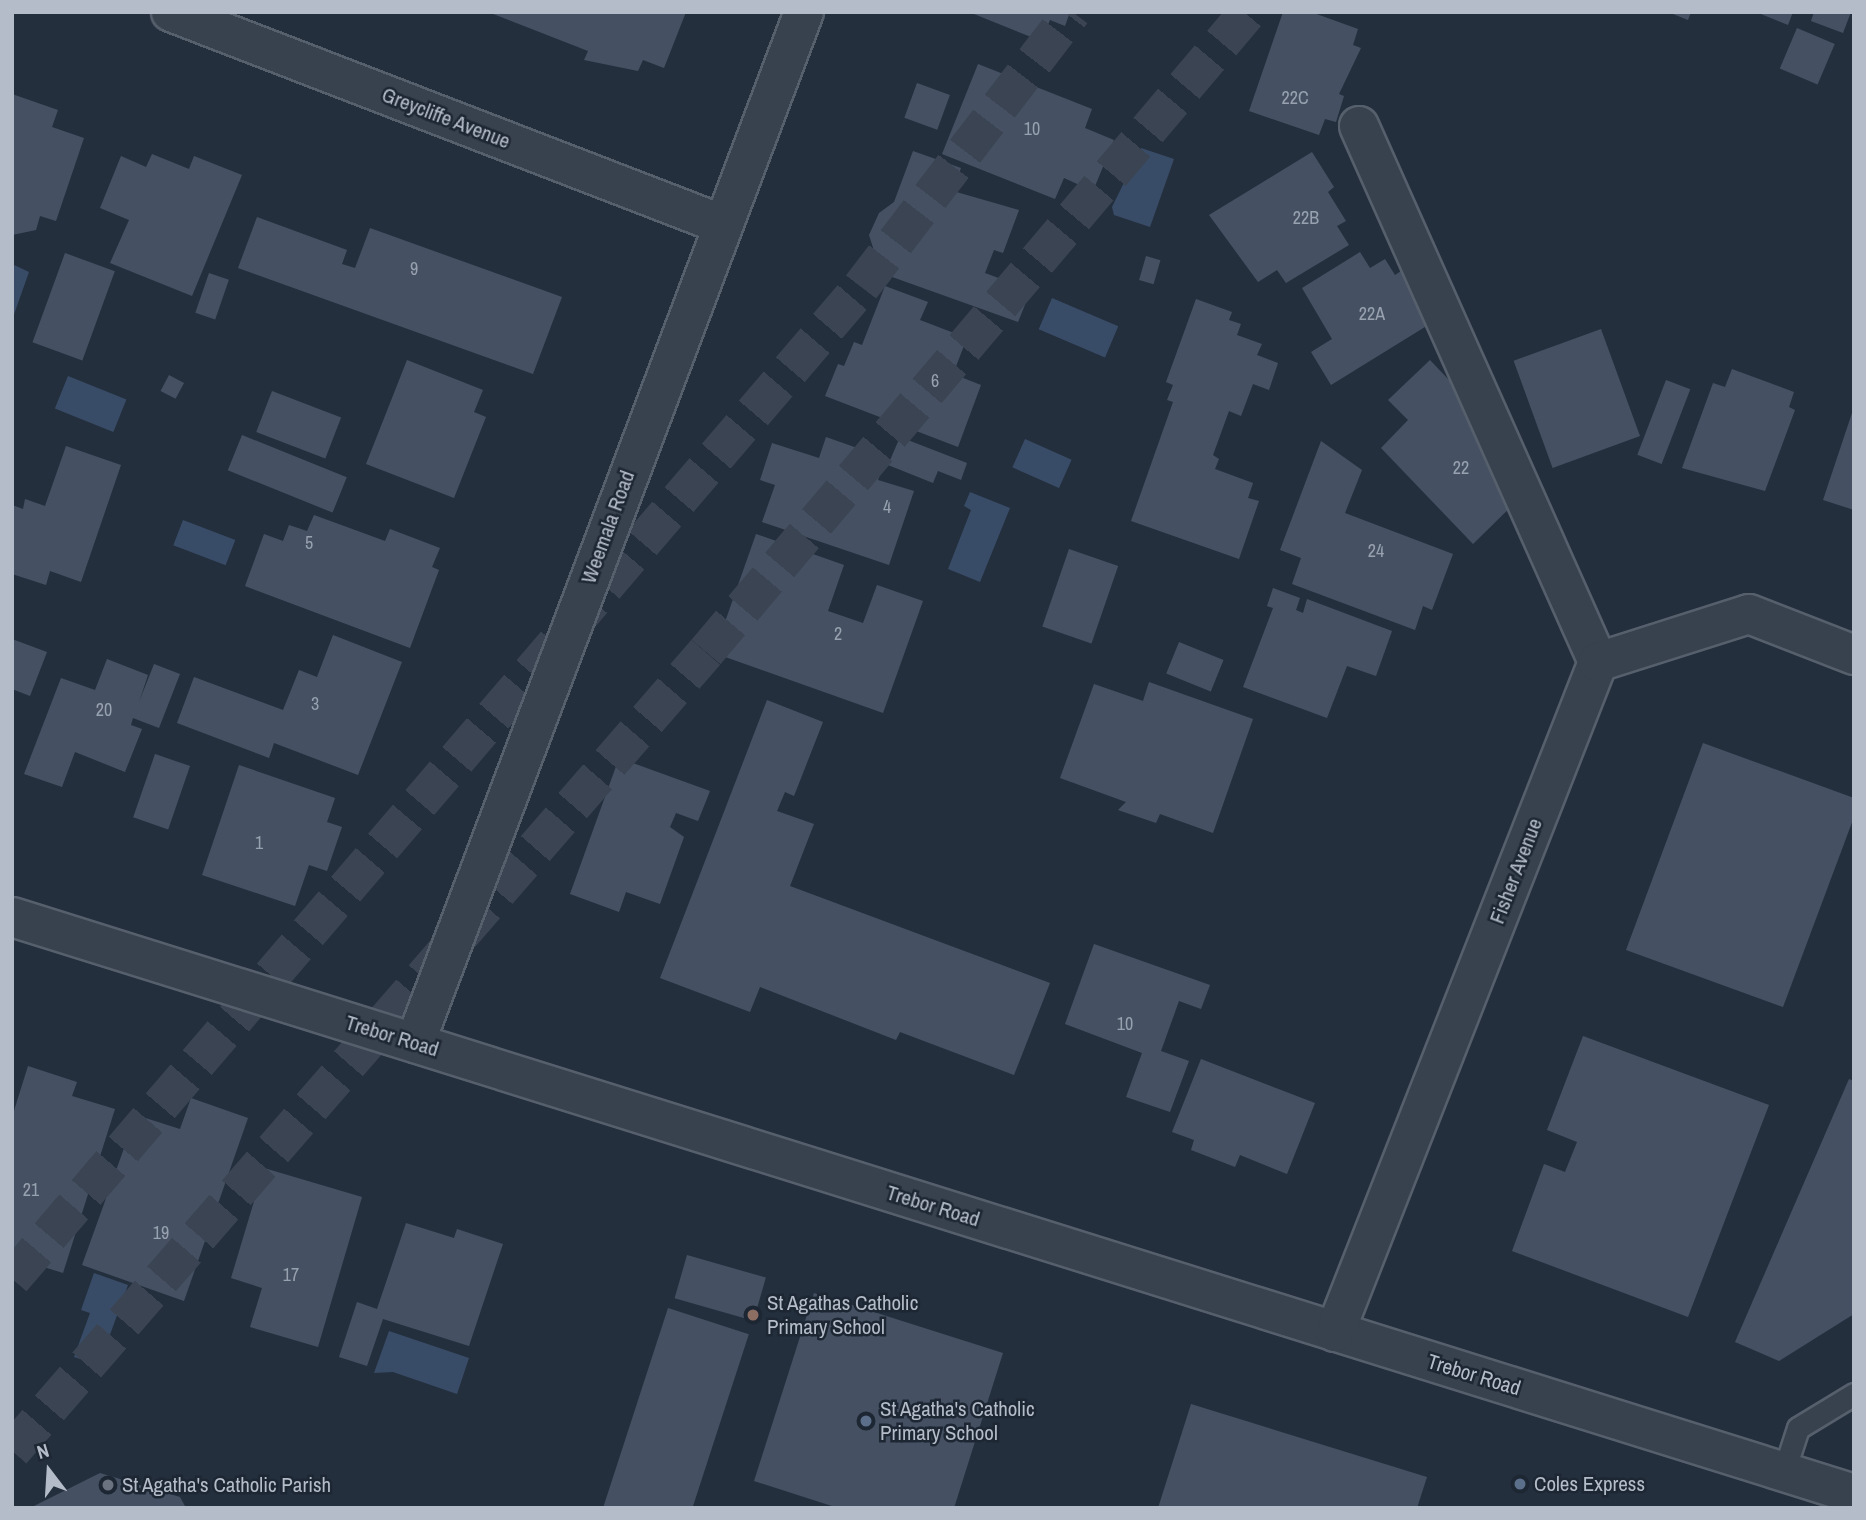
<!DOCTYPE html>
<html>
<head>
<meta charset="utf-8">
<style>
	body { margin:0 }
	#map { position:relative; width:1866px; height:1520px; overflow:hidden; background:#242f3e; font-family:"Archivo Narrow",sans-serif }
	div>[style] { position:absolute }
	.water>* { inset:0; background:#394c67; transform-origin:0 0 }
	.building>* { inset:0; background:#455162; transform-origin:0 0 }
	.motorway-tunnel>* { height:38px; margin-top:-19px; transform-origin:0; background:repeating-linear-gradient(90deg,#3a4453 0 38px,transparent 0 57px) }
	.roads { filter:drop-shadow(2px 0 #565f6c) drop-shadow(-2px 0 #565f6c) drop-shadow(0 2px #565f6c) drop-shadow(0 -2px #565f6c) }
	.service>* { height:21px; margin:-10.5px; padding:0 10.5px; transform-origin:10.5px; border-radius:10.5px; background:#38414e }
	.minor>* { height:38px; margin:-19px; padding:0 19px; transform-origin:19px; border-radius:19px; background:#38414e }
	.dots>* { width:19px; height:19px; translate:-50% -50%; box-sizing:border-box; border:4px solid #1d2633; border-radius:50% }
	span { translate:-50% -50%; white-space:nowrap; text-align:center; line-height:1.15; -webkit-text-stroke:5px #1d2633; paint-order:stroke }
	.number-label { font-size:18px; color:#98a1af }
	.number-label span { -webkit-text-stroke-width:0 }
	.street-label { font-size:21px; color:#b4bcc9 }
	.poi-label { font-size:21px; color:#b4bcc9 }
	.left { translate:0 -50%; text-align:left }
	.frame { position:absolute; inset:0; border:14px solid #b4bcc9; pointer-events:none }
	.north { position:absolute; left:14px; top:1436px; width:70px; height:70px; -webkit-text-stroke:5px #1d2633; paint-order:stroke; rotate:343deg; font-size:19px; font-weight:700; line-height:28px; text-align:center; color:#b4bcc9 }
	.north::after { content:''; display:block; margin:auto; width:24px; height:32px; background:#b4bcc9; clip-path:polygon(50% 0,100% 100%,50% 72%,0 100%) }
</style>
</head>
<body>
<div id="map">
	<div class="water">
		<div style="clip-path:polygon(1141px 148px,1174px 159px,1150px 227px,1114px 215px,1112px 207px)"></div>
		<div style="clip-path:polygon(12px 264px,29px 272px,12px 320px)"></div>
		<div style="left:1052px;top:298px;width:72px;height:34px;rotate:23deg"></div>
		<div style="left:68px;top:376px;width:63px;height:35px;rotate:22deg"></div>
		<div style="left:1025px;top:439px;width:51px;height:31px;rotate:24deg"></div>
		<div style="clip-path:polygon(970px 492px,1010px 508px,980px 582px,948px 569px,971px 510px,964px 506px)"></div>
		<div style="left:183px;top:520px;width:56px;height:27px;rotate:21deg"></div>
		<div style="clip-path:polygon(94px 1273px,128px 1285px,99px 1365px,74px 1357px,90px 1313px,81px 1310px)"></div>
		<div style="clip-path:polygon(389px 1331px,469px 1358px,457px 1394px,393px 1372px,374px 1373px)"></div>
	</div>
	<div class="building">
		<div style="clip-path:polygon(488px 12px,686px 12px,664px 68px,643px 60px,638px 71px,584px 60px,588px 51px)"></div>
		<div style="clip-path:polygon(969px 12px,1070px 12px,1065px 26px,1050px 20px,1041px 41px)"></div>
		<div style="clip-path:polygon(1283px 12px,1311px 12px,1358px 29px,1353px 45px,1361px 48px,1339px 94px,1344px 96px,1336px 122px,1325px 119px,1319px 135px,1249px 111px)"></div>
		<div style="clip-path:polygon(1668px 12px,1691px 12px,1688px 20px)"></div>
		<div style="clip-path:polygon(1756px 12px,1793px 12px,1788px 25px)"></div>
		<div style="clip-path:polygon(1814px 12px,1851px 12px,1843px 33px,1811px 21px)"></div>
		<div style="left:1797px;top:28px;width:41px;height:44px;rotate:23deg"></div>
		<div style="clip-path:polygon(978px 64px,1092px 109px,1085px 128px,1114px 140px,1093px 191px,1064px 178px,1055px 199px,942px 154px)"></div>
		<div style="left:917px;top:83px;width:35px;height:37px;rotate:20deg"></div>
		<div style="clip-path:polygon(12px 94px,58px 110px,52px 127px,84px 138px,56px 221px,40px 216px,36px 230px,12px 235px)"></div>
		<div style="clip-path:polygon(913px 151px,961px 168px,953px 191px,1019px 210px,1003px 253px,994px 250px,985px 273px,1031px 290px,1018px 322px,881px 273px,869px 235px,879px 213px,894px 202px)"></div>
		<div style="clip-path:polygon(1312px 152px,1334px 187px,1328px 192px,1346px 221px,1337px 226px,1349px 245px,1286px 283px,1277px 270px,1258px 282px,1209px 215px)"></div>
		<div style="clip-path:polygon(152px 154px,189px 169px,194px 156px,242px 175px,192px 296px,110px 263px,129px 220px,100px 208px,121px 156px,146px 167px)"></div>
		<div style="clip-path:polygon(257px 217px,347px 250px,342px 264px,355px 268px,370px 228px,562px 297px,533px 374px,238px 268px)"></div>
		<div style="clip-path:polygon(1360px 252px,1370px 268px,1385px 259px,1395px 275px,1401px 271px,1433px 322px,1331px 385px,1311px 352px,1332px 339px,1302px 288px)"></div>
		<div style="left:65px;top:253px;width:53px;height:95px;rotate:20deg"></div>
		<div style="left:1146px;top:256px;width:15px;height:25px;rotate:16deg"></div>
		<div style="left:209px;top:273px;width:21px;height:42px;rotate:19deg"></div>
		<div style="clip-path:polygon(885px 286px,928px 302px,920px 320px,967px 338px,953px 374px,981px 385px,958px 447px,825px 396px,838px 364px,844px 366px,854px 342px,862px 345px)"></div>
		<div style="clip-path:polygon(1196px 299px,1232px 312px,1229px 320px,1241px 324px,1237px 335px,1262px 344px,1257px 355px,1278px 363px,1269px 390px,1253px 384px,1241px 416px,1229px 411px,1213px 455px,1219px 459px,1215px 469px,1253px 483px,1248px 498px,1259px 501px,1239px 559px,1131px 521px,1173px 402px,1167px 400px,1173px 385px,1166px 382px)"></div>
		<div style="left:1601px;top:329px;width:114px;height:93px;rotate:70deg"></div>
		<div style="clip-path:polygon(407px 360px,483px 390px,474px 412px,486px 417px,454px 498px,366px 464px)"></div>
		<div style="clip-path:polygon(1430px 360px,1485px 418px,1487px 429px,1477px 439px,1523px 495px,1473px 544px,1381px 448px,1408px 420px,1388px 400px)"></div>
		<div style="clip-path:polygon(1732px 369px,1794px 392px,1789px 407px,1795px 410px,1765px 491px,1682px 468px,1713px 383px,1725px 387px)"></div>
		<div style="left:169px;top:375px;width:17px;height:18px;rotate:28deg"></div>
		<div style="left:1666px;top:380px;width:26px;height:80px;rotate:21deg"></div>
		<div style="left:272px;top:391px;width:74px;height:44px;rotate:21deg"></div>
		<div style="clip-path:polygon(1853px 410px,1854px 410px,1854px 510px,1823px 500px)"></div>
		<div style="left:242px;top:435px;width:113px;height:38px;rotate:22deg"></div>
		<div style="clip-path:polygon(826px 437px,860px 449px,856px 457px,883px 466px,878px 480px,914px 491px,889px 565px,762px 522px,775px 485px,760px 480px,772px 443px,819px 458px)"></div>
		<div style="clip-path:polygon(900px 437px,967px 463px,961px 480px,938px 471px,933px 483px,888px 465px)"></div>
		<div style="clip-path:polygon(1321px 441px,1362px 470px,1345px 513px,1453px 554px,1432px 610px,1423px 606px,1415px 630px,1292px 584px,1301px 558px,1280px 550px)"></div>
		<div style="clip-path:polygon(66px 446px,121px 465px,81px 582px,50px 571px,46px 585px,12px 574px,12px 505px,23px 509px,25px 499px,45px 506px)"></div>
		<div style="clip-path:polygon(314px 515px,385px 541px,390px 529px,440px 548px,432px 567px,439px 570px,410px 648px,245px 586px,264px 534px,283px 541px,289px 525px,307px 531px)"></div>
		<div style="clip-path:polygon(756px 534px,844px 565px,828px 611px,863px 623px,877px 585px,923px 601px,883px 713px,714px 653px)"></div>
		<div style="left:1069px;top:549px;width:52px;height:82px;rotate:19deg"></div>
		<div style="clip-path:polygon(1273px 588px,1300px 598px,1296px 610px,1303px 613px,1307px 599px,1392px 631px,1376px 676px,1347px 666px,1327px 718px,1243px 687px,1273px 608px,1267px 606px)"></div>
		<div style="clip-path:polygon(333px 635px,402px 662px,358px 775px,274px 743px,269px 758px,177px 723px,194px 677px,283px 710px,299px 670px,317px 677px)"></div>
		<div style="clip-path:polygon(12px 639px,47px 652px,30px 696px,12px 689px)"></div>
		<div style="left:1179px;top:642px;width:48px;height:34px;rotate:22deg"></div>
		<div style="clip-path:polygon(107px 659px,148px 675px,139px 702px,154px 664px,180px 674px,159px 728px,133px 718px,131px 725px,142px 729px,125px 772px,75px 752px,62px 787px,24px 774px,61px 678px,95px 690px)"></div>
		<div style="clip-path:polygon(1149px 682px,1253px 719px,1213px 833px,1160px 814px,1156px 823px,1118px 810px,1126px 802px,1060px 778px,1094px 684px,1143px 701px)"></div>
		<div style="clip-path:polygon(767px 700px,823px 722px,794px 796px,785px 792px,777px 811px,814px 824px,790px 886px,1050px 983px,1014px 1075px,900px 1032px,896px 1040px,760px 987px,750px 1012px,660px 978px)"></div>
		<div style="clip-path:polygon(1703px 743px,1854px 798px,1854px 817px,1783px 1007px,1626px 950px)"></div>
		<div style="left:155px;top:754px;width:37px;height:67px;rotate:19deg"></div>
		<div style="clip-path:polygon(619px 758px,710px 791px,698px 821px,676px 813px,670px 827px,684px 837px,660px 904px,626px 892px,619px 912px,570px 894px)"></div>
		<div style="clip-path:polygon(239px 765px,335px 798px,327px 822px,342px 827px,327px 871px,309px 865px,295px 906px,202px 875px)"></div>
		<div style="clip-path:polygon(1094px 944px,1210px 985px,1201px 1009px,1179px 1001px,1161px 1051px,1189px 1061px,1170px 1112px,1126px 1097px,1142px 1053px,1065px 1024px)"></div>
		<div style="clip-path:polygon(1583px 1036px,1769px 1105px,1688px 1317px,1512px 1251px,1544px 1164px,1565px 1172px,1577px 1142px,1547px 1130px)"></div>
		<div style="clip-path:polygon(1201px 1059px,1315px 1103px,1287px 1174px,1240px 1155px,1235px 1167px,1191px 1150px,1194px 1140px,1172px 1132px)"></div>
		<div style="clip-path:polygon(28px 1066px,77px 1082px,72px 1096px,115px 1109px,63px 1273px,12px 1257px,12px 1117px)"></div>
		<div style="clip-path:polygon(1849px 1079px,1854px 1081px,1854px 1314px,1779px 1361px,1735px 1342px)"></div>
		<div style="clip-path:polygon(191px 1098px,248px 1118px,184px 1301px,82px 1265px,136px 1115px,180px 1129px)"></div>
		<div style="clip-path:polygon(264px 1168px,362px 1197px,318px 1347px,250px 1327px,262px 1288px,231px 1278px)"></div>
		<div style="clip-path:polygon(406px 1223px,454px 1238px,457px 1229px,503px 1244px,469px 1346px,383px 1319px,367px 1366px,339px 1357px,357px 1302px,377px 1309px)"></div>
		<div style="left:687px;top:1255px;width:82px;height:45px;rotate:16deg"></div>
		<div style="clip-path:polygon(814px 1293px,1003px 1353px,954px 1508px,838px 1508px,754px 1481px)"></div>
		<div style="left:668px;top:1308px;width:85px;height:210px;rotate:18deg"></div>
		<div style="clip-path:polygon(1191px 1404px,1427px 1477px,1417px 1508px,1158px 1508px)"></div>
		<div style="clip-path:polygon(100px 1473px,180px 1497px,186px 1508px,30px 1508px)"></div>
	</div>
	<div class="motorway-tunnel">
		<div style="left:12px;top:1279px;width:1306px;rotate:-49.44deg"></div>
		<div style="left:861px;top:287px;width:347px;rotate:-52.5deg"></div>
		<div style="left:12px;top:1451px;width:1058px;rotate:-49.02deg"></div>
		<div style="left:706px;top:652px;width:839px;rotate:-49.74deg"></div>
	</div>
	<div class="roads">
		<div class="service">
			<div style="left:1784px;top:1471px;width:45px;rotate:-72deg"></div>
			<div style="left:1798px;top:1428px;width:66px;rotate:-31.3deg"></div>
		</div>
		<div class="minor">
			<div style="left:171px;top:12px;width:589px;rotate:21.08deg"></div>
			<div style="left:1359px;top:126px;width:587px;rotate:65.97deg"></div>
			<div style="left:12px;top:917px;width:1930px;rotate:17.39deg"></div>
			<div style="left:415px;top:1043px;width:1102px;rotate:-69.33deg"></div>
			<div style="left:1335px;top:1332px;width:720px;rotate:-68.57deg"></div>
			<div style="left:1598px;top:662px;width:158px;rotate:-17.6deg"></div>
			<div style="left:1749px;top:614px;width:113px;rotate:21.3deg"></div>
		</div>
	</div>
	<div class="dots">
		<div style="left:753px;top:1315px;background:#8d6e63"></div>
		<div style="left:866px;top:1421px;background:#5c6f8a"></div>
		<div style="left:1520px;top:1484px;background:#5c6f8a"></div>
		<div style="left:108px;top:1485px;background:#6b7280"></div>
	</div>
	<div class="number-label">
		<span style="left:1295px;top:98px">22C</span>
		<span style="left:1032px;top:129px">10</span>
		<span style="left:1306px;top:218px">22B</span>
		<span style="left:414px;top:269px">9</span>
		<span style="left:1372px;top:314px">22A</span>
		<span style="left:935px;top:381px">6</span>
		<span style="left:1461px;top:468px">22</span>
		<span style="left:887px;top:507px">4</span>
		<span style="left:309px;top:543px">5</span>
		<span style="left:1376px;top:551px">24</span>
		<span style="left:838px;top:634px">2</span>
		<span style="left:315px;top:704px">3</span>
		<span style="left:104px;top:710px">20</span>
		<span style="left:259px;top:843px">1</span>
		<span style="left:1125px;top:1024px">10</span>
		<span style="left:31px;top:1190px">21</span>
		<span style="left:161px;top:1233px">19</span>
		<span style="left:291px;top:1275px">17</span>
	</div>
	<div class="street-label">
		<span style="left:446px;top:118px;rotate:21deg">Greycliffe Avenue</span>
		<span style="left:608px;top:527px;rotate:-70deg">Weemala Road</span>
		<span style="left:1516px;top:871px;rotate:-69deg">Fisher Avenue</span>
		<span style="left:392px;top:1036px;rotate:17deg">Trebor Road</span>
		<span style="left:933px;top:1206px;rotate:17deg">Trebor Road</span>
		<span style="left:1474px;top:1375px;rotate:17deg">Trebor Road</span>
	</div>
	<div class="poi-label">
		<span class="left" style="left:767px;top:1315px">St Agathas Catholic<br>Primary School</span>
		<span class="left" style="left:880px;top:1421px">St Agatha's Catholic<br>Primary School</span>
		<span class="left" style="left:1534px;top:1484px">Coles Express</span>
		<span class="left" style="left:122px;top:1485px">St Agatha's Catholic Parish</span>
	</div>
	<div class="frame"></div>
	<div class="north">N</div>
</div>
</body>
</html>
